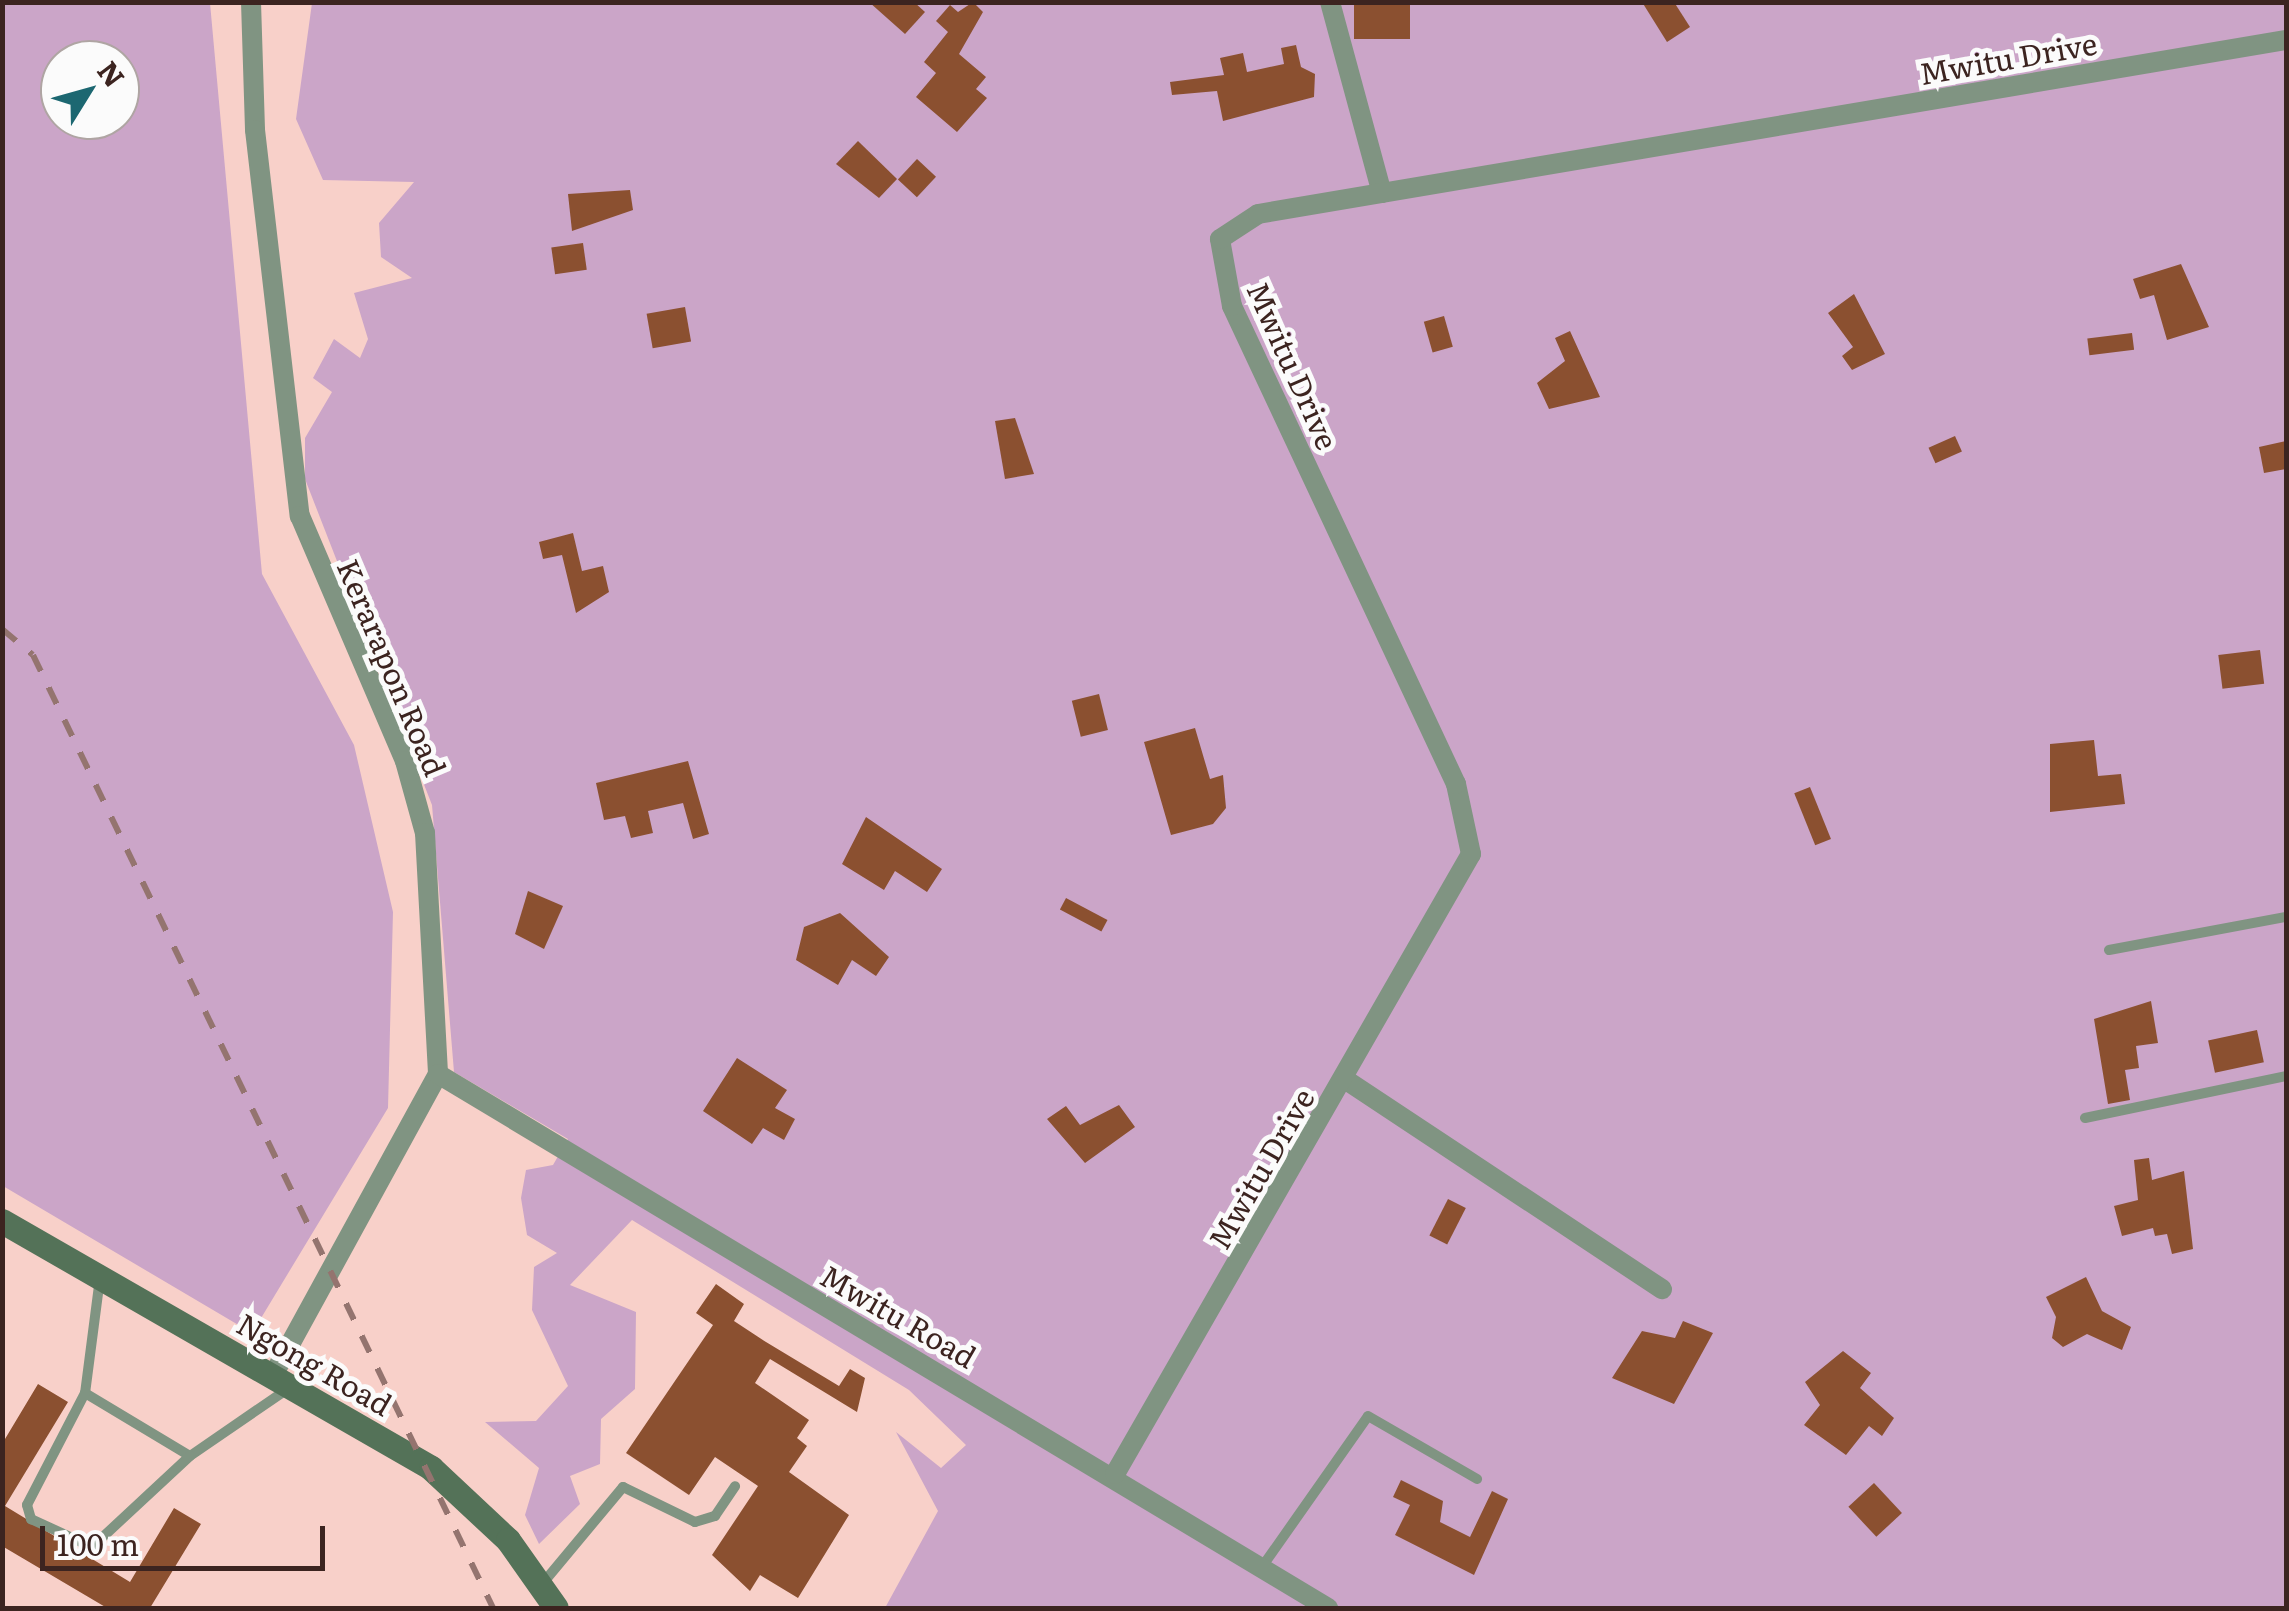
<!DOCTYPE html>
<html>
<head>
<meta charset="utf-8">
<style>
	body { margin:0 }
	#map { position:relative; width:2289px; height:1611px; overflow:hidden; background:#f8d0c9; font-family:Literata,serif }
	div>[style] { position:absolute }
	.green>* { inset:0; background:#cba5c8 }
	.building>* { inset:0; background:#8b5030; transform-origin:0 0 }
	.service>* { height:10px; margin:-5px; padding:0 5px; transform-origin:5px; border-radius:5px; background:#809482 }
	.minor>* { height:20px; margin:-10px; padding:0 10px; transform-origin:10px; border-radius:10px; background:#809482 }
	.secondary>* { height:25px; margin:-12.5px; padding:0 12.5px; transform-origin:12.5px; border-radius:12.5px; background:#547258 }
	.rail>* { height:6px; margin-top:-3px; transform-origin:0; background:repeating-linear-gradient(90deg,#94746f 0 18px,transparent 0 36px) }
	span { translate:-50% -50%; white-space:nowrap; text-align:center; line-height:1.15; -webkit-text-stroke:10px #fbfbfb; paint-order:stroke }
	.street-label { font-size:30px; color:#3c2420 }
	.frame { position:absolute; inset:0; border:5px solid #3c2420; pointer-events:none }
	.north { position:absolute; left:40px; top:40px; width:100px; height:100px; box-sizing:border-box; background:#fbfbfb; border:2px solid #afa5a3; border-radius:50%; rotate:53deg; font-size:28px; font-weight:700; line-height:40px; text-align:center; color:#3c2420 }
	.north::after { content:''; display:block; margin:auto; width:35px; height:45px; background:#1c6771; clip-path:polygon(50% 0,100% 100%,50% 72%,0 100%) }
	.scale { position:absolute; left:40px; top:1526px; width:285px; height:45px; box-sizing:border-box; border:5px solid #3c2420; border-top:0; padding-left:12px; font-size:30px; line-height:35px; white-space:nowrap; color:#3c2420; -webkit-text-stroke:8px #fbfbfb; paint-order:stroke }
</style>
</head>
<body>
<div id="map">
	<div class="green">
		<div style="clip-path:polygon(evenodd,3px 2px,210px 3px,262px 574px,354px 745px,393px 912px,388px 1108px,252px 1333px,3px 1186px,3px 2px,60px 60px,120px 60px,120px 120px,60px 120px,60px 60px)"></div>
		<div style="clip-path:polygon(312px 3px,2286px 3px,2286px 1608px,885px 1608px,938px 1511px,896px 1432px,941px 1468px,966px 1445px,909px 1390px,632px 1220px,570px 1285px,636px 1312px,635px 1389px,601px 1419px,600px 1464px,570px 1476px,580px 1504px,539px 1544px,525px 1515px,539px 1468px,485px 1422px,536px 1421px,568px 1386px,532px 1310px,534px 1267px,557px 1253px,527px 1235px,521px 1198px,526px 1170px,553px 1165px,568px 1139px,454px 1072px,432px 805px,305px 479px,305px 438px,332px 392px,313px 378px,334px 339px,360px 358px,368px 339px,354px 293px,412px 278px,381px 257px,379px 223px,414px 182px,323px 180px,296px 119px)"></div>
	</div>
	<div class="building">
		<div style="clip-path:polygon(869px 2px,914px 2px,925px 12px,905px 34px)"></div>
		<div style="clip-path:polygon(973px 2px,983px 12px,959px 54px,986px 77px,976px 89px,987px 98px,957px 132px,916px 97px,936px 73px,924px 62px,948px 32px,936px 21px,950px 5px,958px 12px)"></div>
		<div style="left:1354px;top:2px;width:56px;height:37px"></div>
		<div style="clip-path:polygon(1642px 2px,1674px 2px,1690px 27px,1667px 42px)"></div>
		<div style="clip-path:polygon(1296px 45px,1301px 67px,1315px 74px,1314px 97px,1223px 121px,1217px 91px,1172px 95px,1170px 82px,1224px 75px,1220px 58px,1243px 53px,1247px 72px,1284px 64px,1281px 48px)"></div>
		<div style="clip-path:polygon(858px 141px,897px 179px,879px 198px,836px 164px)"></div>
		<div style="left:917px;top:159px;width:26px;height:28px;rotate:43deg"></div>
		<div style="clip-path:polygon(630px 190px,633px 210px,572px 231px,568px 194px)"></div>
		<div style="left:583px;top:243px;width:27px;height:32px;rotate:82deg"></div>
		<div style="clip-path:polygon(2181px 264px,2209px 327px,2167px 340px,2154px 295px,2140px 299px,2133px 279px)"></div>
		<div style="clip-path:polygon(1854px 294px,1885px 354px,1852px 370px,1842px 356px,1853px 347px,1828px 313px)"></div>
		<div style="left:685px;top:307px;width:35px;height:39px;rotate:80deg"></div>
		<div style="left:1444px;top:316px;width:32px;height:21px;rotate:74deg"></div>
		<div style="clip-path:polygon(1570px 331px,1600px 397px,1549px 409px,1537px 383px,1565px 361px,1555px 338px)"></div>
		<div style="left:2132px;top:333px;width:17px;height:45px;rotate:83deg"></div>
		<div style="clip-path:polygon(1015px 418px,1034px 474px,1005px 479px,995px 421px)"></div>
		<div style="left:1955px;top:436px;width:17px;height:29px;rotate:66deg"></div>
		<div style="clip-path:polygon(2286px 441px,2286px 469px,2264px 473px,2259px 447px)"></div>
		<div style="clip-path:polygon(573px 533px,582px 571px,603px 566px,609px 592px,576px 613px,562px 555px,543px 559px,539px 542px)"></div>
		<div style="left:2260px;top:650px;width:34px;height:42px;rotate:83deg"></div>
		<div style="left:1099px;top:694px;width:37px;height:28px;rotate:76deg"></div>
		<div style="clip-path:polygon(1195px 728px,1210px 779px,1223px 775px,1226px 808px,1213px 824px,1171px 835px,1144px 742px)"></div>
		<div style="clip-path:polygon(2094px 740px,2098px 776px,2121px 774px,2125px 804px,2050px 812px,2050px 744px)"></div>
		<div style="clip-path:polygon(688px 761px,709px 834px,693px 839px,683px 803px,648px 811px,653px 833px,631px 838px,625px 816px,604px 820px,596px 783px)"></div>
		<div style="left:1810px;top:787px;width:56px;height:17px;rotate:68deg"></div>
		<div style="clip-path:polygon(866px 817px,942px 869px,927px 892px,895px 871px,884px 890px,842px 864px)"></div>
		<div style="clip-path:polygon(528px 891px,563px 906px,544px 949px,515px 934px)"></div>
		<div style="left:1066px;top:898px;width:47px;height:13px;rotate:28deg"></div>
		<div style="clip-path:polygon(840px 913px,889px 957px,876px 976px,852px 960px,838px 985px,796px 960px,804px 927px)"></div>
		<div style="clip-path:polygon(2151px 1001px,2158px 1043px,2136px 1046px,2139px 1068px,2125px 1070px,2130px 1100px,2108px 1104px,2094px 1019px)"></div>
		<div style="left:2257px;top:1030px;width:33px;height:50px;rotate:78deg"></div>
		<div style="clip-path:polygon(737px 1058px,787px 1090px,775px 1108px,795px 1119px,784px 1140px,763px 1128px,752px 1144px,703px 1111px)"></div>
		<div style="clip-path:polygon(1119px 1105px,1135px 1127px,1085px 1163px,1047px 1119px,1066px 1106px,1080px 1125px)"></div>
		<div style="clip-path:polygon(2149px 1158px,2152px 1180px,2184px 1171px,2193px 1249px,2172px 1254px,2167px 1234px,2155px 1236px,2153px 1228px,2122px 1236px,2114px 1206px,2138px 1200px,2134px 1160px)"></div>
		<div style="left:1448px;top:1199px;width:20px;height:41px;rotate:27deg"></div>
		<div style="clip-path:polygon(2086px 1277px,2102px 1311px,2131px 1327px,2122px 1350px,2087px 1334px,2063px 1347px,2052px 1338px,2056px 1317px,2046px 1297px)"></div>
		<div style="clip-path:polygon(716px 1284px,744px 1304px,734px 1321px,766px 1342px,839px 1386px,850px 1369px,865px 1378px,857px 1412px,770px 1359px,755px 1383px,809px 1420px,797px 1438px,807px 1446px,789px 1472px,849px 1515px,798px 1598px,760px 1575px,750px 1591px,712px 1555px,758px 1486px,715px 1457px,689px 1495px,626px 1453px,713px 1325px,696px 1313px)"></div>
		<div style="clip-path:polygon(1683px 1321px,1713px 1333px,1674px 1404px,1612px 1378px,1642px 1331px,1675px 1338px)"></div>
		<div style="clip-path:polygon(1843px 1351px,1871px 1373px,1860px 1388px,1894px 1418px,1882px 1436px,1869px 1426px,1846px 1455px,1804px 1425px,1820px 1405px,1805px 1382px)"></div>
		<div style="clip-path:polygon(38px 1384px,68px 1402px,5px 1506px,130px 1582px,174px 1508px,201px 1524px,150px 1608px,107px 1608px,2px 1546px,2px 1444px)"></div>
		<div style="clip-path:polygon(1401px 1480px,1443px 1501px,1440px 1522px,1470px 1537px,1492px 1491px,1508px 1499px,1474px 1575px,1395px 1535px,1410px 1505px,1393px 1497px)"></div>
		<div style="left:1874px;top:1483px;width:41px;height:35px;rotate:47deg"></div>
	</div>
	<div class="service">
		<div style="left:2109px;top:950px;width:180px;rotate:-10.6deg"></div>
		<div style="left:2085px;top:1118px;width:205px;rotate:-11.8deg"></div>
		<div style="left:100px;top:1278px;width:116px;rotate:97.4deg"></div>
		<div style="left:85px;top:1393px;width:122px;rotate:31deg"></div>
		<div style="left:190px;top:1456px;width:120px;rotate:-34.5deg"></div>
		<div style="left:85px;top:1393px;width:126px;rotate:117.4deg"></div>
		<div style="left:27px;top:1505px;width:15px;rotate:74deg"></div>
		<div style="left:31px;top:1519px;width:67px;rotate:24.7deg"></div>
		<div style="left:92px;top:1547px;width:134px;rotate:-42.9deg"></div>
		<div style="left:1262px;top:1567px;width:184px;rotate:-54.9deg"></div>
		<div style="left:1368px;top:1416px;width:126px;rotate:30deg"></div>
		<div style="left:543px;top:1583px;width:125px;rotate:-50.2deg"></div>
		<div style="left:623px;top:1487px;width:80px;rotate:25.9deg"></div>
		<div style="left:695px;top:1522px;width:21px;rotate:-17deg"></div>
		<div style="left:715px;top:1516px;width:36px;rotate:-56deg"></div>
	</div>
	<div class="minor">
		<div style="left:251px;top:2px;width:128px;rotate:88.2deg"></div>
		<div style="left:255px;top:130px;width:389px;rotate:83.4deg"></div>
		<div style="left:300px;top:516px;width:267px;rotate:66.8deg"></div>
		<div style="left:405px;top:761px;width:75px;rotate:74.5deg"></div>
		<div style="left:425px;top:833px;width:241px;rotate:86.9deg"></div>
		<div style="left:438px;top:1074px;width:344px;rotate:118.7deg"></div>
		<div style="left:1330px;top:2px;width:198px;rotate:74.8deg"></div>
		<div style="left:438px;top:1074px;width:1038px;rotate:30.96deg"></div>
		<div style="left:1346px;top:1080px;width:379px;rotate:33.5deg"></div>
		<div style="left:1115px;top:1474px;width:715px;rotate:-60.14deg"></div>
		<div style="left:1471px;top:854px;width:72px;rotate:-102.1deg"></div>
		<div style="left:1456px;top:784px;width:528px;rotate:-115.11deg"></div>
		<div style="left:1232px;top:306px;width:68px;rotate:-100.2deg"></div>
		<div style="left:1220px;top:239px;width:45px;rotate:-33.3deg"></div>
		<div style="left:1258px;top:214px;width:1043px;rotate:-9.61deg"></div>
	</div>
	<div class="secondary">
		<div style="left:2px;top:1221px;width:495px;rotate:29.9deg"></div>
		<div style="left:431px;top:1468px;width:105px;rotate:43.1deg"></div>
		<div style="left:508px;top:1540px;width:83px;rotate:54.8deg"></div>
	</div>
	<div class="rail">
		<div style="left:2px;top:629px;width:40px;rotate:40deg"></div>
		<div style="left:33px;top:655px;width:1058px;rotate:64.23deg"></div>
	</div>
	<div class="street-label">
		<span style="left:2008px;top:57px;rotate:-10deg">Mwitu Drive</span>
		<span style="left:1294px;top:365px;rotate:66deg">Mwitu Drive</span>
		<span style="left:393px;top:667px;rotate:67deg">Kerarapon Road</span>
		<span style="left:1260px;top:1168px;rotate:-60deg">Mwitu Drive</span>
		<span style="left:899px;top:1315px;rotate:30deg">Mwitu Road</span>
		<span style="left:315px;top:1363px;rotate:30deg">Ngong Road</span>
	</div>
	<div class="frame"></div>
	<div class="north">N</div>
	<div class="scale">100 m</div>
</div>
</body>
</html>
